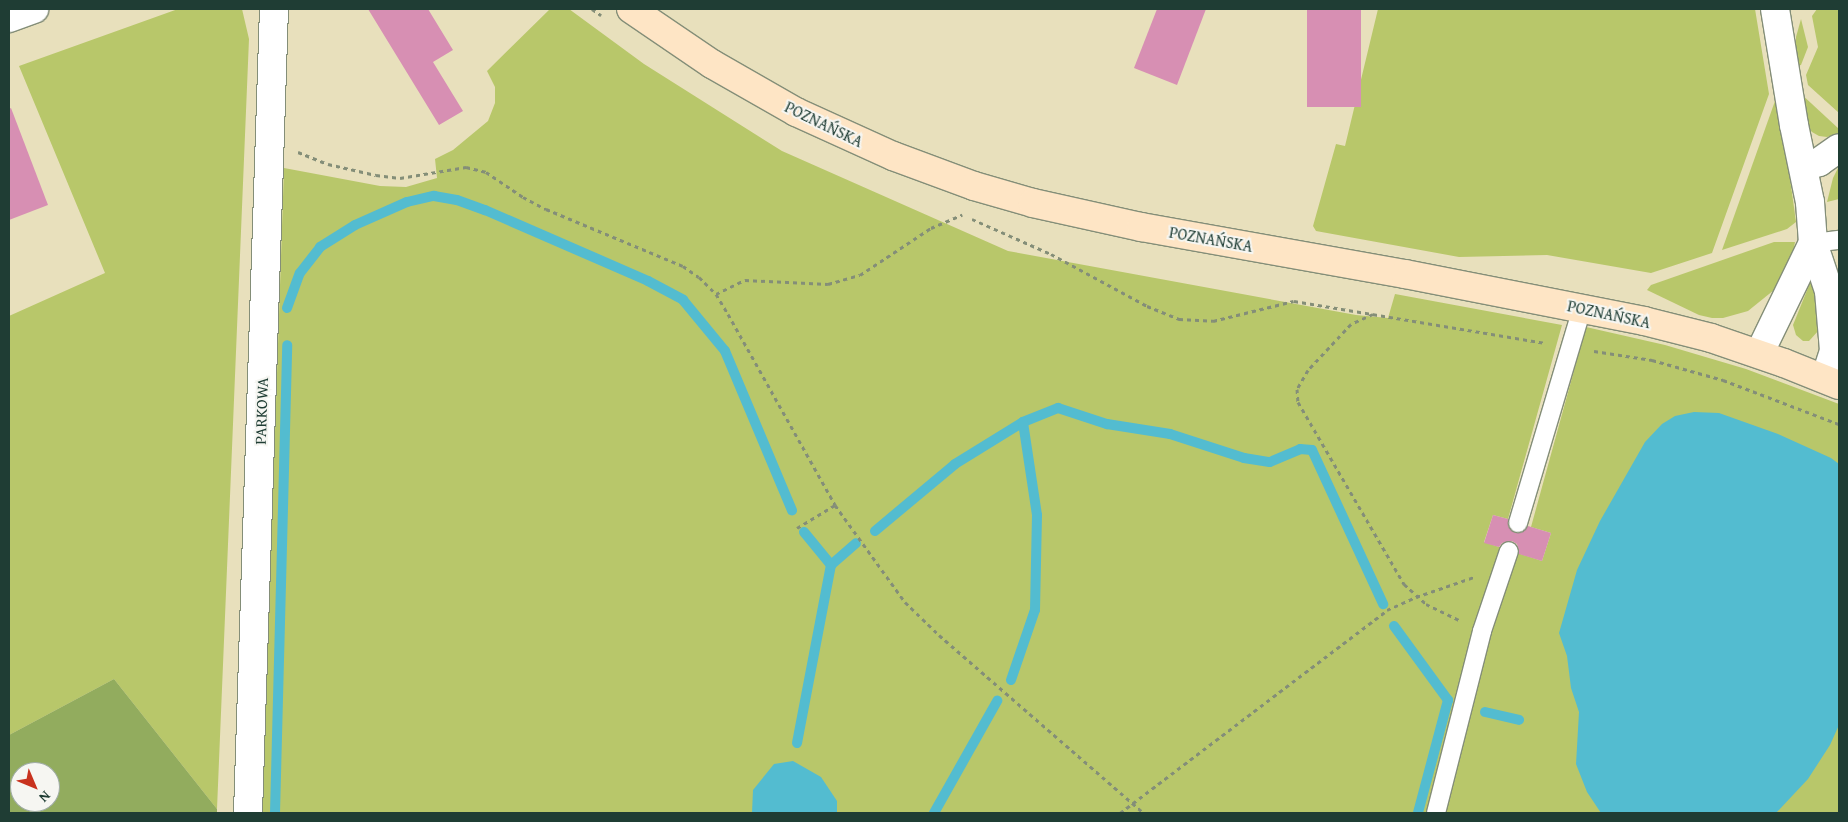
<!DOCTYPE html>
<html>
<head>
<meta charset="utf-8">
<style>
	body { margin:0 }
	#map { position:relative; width:1848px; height:822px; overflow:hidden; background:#e8e0bc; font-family:"Gentium Book Plus",serif }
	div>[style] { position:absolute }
	.green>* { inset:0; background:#b8c76a }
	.forest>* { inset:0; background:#92ac5e }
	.water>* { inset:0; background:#53bcd0 }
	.stream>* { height:10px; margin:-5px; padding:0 5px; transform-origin:5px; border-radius:5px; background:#53bcd0 }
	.building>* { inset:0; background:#d78fb3; transform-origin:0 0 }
	.path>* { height:3px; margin-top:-1.5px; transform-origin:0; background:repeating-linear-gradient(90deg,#848e78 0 4px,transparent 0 8px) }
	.roads { filter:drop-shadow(1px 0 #848e78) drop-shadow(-1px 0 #848e78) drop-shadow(0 1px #848e78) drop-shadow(0 -1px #848e78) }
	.lane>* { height:18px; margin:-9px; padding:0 9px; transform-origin:9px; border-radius:9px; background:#fff }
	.street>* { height:28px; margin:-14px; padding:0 14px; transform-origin:14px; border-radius:14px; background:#fff }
	.secondary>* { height:28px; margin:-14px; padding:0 14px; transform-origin:14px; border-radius:14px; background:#fee5c5 }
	span { translate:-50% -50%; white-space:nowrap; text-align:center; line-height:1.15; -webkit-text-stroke:4px #f6f6f2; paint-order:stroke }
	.street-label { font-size:16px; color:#1f3d34 }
	.frame { position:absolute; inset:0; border:10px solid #1f3d34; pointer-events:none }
	.north { position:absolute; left:10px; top:762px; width:50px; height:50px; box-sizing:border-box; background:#f6f6f2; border:1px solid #a0aca6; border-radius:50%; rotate:135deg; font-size:14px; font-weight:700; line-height:20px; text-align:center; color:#1f3d34 }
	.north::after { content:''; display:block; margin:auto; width:18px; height:22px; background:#c8321e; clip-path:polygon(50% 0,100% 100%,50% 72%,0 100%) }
</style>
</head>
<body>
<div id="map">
	<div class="green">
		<div style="clip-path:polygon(178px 9px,242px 9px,249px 39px,217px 809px,114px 679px,9px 735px,9px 316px,105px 273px,19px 66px)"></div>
		<div style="clip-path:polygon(550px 9px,569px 9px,644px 64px,782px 151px,1008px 251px,1356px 315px,1388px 318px,1395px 294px,1562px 325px,1508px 519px,1493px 515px,1484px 542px,1542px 561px,1551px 533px,1531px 527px,1586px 327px,1665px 345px,1746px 369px,1839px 404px,1839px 813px,262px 813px,284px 168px,380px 186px,406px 187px,437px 178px,435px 159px,453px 150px,488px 121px,495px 103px,495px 87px,487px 71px)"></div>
		<div style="clip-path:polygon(1378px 9px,1755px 9px,1769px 94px,1712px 253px,1651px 273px,1547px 255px,1459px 257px,1316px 231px,1313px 226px,1336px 144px,1345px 146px)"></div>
		<div style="clip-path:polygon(1817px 9px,1839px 9px,1839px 113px,1808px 85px,1806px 75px,1818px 47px,1812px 16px)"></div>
		<div style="clip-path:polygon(1801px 19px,1808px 47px,1801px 65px,1796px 66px,1796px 37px)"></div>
		<div style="clip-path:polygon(1799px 92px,1839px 129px,1839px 133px,1827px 137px,1819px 136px,1812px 132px,1806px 125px)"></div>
		<div style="clip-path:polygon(1779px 99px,1796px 222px,1787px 229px,1722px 250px,1775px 101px)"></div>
		<div style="clip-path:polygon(1839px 166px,1839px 199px,1827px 202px,1833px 178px)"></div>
		<div style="clip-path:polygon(1774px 242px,1795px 242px,1792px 259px,1774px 290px,1748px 311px,1723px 318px,1712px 318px,1699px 315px,1647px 290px,1651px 285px)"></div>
		<div style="clip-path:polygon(1814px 273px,1819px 330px,1809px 341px,1803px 341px,1796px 335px,1793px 325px)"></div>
	</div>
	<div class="forest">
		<div style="clip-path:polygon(evenodd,114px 679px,217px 809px,217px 813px,9px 813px,9px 735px,114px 679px,20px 772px,50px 772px,50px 802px,20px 802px,20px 772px)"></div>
	</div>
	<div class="water">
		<div style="clip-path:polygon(1694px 412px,1719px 413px,1778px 434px,1831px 458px,1839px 464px,1839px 725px,1830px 745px,1808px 779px,1776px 813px,1601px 813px,1587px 792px,1576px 764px,1579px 712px,1571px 688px,1567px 656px,1559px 633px,1577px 570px,1600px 521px,1645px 442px,1662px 424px,1675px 416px)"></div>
		<div style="clip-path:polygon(793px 761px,821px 777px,837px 801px,837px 813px,752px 813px,753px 790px,774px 764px)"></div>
	</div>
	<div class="stream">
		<div style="left:287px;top:308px;width:37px;rotate:-70deg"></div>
		<div style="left:300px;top:273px;width:33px;rotate:-52deg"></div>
		<div style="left:320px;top:247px;width:41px;rotate:-32.2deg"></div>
		<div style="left:355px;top:225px;width:57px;rotate:-23.9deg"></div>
		<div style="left:407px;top:202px;width:28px;rotate:-13deg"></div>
		<div style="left:434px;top:196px;width:23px;rotate:10deg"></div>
		<div style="left:457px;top:200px;width:30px;rotate:20deg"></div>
		<div style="left:485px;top:210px;width:178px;rotate:23.5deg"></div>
		<div style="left:648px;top:281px;width:40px;rotate:28deg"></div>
		<div style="left:683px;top:300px;width:66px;rotate:50.5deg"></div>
		<div style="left:725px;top:351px;width:173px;rotate:67.2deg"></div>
		<div style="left:875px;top:531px;width:104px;rotate:-39.9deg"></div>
		<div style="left:955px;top:464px;width:80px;rotate:-31.7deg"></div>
		<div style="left:1023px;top:422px;width:38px;rotate:-22deg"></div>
		<div style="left:1058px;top:408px;width:52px;rotate:18.1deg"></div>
		<div style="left:1107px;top:424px;width:64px;rotate:9deg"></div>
		<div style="left:1170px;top:434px;width:78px;rotate:18deg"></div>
		<div style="left:1244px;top:458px;width:26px;rotate:9deg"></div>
		<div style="left:1270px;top:462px;width:33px;rotate:-23deg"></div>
		<div style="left:1300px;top:449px;width:12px;rotate:5deg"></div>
		<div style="left:1312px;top:450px;width:170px;rotate:65.2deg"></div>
		<div style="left:804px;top:532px;width:43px;rotate:50.7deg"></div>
		<div style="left:1394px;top:626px;width:92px;rotate:53.9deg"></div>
		<div style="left:1448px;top:700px;width:117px;rotate:104.9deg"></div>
		<div style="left:1011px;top:680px;width:74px;rotate:-71.1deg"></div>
		<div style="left:1035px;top:610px;width:95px;rotate:-88.8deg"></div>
		<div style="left:1037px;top:515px;width:94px;rotate:-98.6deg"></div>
		<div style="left:1485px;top:712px;width:35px;rotate:13deg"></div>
		<div style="left:797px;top:743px;width:181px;rotate:-79.2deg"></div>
		<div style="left:831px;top:565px;width:33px;rotate:-41deg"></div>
		<div style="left:275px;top:813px;width:468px;rotate:-88.5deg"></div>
		<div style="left:934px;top:813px;width:129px;rotate:-60.6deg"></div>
	</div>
	<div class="building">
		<div style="clip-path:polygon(368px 9px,428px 9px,453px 50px,433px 62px,463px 111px,439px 125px)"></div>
		<div style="clip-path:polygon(1157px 9px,1206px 9px,1177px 85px,1134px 68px)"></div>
		<div style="left:1307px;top:9px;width:54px;height:98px"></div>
		<div style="clip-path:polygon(11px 108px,48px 205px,9px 220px,9px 109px)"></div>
		<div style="clip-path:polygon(1493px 515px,1508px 519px,1508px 526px,1515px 533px,1521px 533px,1528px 526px,1551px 533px,1542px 561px,1519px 554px,1517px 544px,1512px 541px,1502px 543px,1499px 547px,1484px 543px)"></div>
	</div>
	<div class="path">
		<div style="left:592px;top:9px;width:11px;rotate:34deg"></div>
		<div style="left:298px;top:152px;width:32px;rotate:22deg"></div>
		<div style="left:328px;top:164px;width:49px;rotate:12.9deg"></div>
		<div style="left:376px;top:175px;width:24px;rotate:7deg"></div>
		<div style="left:400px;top:178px;width:67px;rotate:-9.5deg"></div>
		<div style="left:466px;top:167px;width:21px;rotate:14deg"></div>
		<div style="left:486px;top:172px;width:45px;rotate:34deg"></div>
		<div style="left:523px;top:197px;width:26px;rotate:28deg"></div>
		<div style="left:546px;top:209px;width:148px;rotate:22.6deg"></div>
		<div style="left:683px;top:266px;width:19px;rotate:35deg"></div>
		<div style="left:699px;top:277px;width:24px;rotate:45deg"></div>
		<div style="left:716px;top:294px;width:23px;rotate:59deg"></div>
		<div style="left:728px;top:314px;width:219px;rotate:60.7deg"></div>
		<div style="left:835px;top:505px;width:120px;rotate:54.2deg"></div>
		<div style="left:905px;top:602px;width:47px;rotate:44.1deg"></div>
		<div style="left:939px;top:635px;width:271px;rotate:41deg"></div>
		<div style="left:972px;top:219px;width:86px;rotate:23.9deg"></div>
		<div style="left:1051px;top:254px;width:109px;rotate:28.4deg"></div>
		<div style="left:1147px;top:306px;width:35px;rotate:22deg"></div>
		<div style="left:1179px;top:319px;width:34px;rotate:3deg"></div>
		<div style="left:1213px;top:321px;width:83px;rotate:-13.9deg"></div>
		<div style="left:1294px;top:301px;width:255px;rotate:9.5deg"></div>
		<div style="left:716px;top:294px;width:32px;rotate:-26deg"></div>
		<div style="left:745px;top:280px;width:83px;rotate:2.8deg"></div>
		<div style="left:828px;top:284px;width:33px;rotate:-16deg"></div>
		<div style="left:860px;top:275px;width:85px;rotate:-33.5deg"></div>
		<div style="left:931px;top:228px;width:34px;rotate:-23deg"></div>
		<div style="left:1373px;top:314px;width:24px;rotate:156deg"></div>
		<div style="left:1351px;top:324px;width:63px;rotate:133.1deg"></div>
		<div style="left:1308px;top:370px;width:22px;rotate:120deg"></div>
		<div style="left:1297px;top:389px;width:13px;rotate:86deg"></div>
		<div style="left:1298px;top:402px;width:211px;rotate:59.8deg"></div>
		<div style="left:1404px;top:584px;width:30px;rotate:42deg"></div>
		<div style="left:1426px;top:604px;width:37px;rotate:26deg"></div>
		<div style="left:1594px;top:351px;width:59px;rotate:8.8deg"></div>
		<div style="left:1652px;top:360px;width:74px;rotate:15.7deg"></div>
		<div style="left:1723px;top:380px;width:124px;rotate:20.8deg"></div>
		<div style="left:797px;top:528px;width:44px;rotate:-31.2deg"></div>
		<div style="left:1120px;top:813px;width:335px;rotate:-37.2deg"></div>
		<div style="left:1387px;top:610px;width:32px;rotate:-24deg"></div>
		<div style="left:1416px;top:597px;width:61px;rotate:-19deg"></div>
	</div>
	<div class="roads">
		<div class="lane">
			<div style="left:1813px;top:243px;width:26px;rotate:-7deg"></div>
			<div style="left:1518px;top:523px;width:224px;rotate:-73.4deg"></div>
			<div style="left:1436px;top:813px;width:188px;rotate:-75.8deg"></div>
			<div style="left:1482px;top:631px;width:84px;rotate:-71.4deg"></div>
		</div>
		<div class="street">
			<div style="left:1775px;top:9px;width:118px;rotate:80.7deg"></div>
			<div style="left:1794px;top:125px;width:79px;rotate:78.3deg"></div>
			<div style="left:1810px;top:202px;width:41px;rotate:85.8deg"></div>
			<div style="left:1813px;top:243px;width:51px;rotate:71.6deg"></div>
			<div style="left:1829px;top:291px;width:60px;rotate:85.2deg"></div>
			<div style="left:1834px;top:351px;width:29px;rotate:108deg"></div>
			<div style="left:9px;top:18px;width:27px;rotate:-20deg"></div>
			<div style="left:1804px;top:167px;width:16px;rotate:-18deg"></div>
			<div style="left:1819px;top:162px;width:24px;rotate:-35deg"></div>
			<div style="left:1759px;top:354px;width:123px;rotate:-64.1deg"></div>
			<div style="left:248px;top:813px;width:804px;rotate:-88.15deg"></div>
		</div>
		<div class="secondary">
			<div style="left:631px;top:9px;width:98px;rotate:34.2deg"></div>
			<div style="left:712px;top:64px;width:97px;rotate:29.7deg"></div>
			<div style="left:796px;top:112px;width:107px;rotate:24.4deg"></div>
			<div style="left:893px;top:156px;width:86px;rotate:20.3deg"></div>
			<div style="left:974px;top:186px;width:61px;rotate:16.1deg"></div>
			<div style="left:1033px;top:203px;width:111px;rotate:12.5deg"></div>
			<div style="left:1141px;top:227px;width:268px;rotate:10.1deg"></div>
			<div style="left:1405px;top:274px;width:244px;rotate:11.1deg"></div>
			<div style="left:1644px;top:321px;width:69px;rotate:14.2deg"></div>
			<div style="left:1711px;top:338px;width:77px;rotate:18.9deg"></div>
			<div style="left:1784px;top:363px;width:59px;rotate:21.8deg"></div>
		</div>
	</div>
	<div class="street-label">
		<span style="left:824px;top:124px;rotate:26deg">POZNAŃSKA</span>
		<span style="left:1211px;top:239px;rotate:10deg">POZNAŃSKA</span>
		<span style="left:1609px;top:314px;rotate:12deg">POZNAŃSKA</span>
		<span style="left:261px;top:411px;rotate:-88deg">PARKOWA</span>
	</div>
	<div class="frame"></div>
	<div class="north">N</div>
</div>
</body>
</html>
